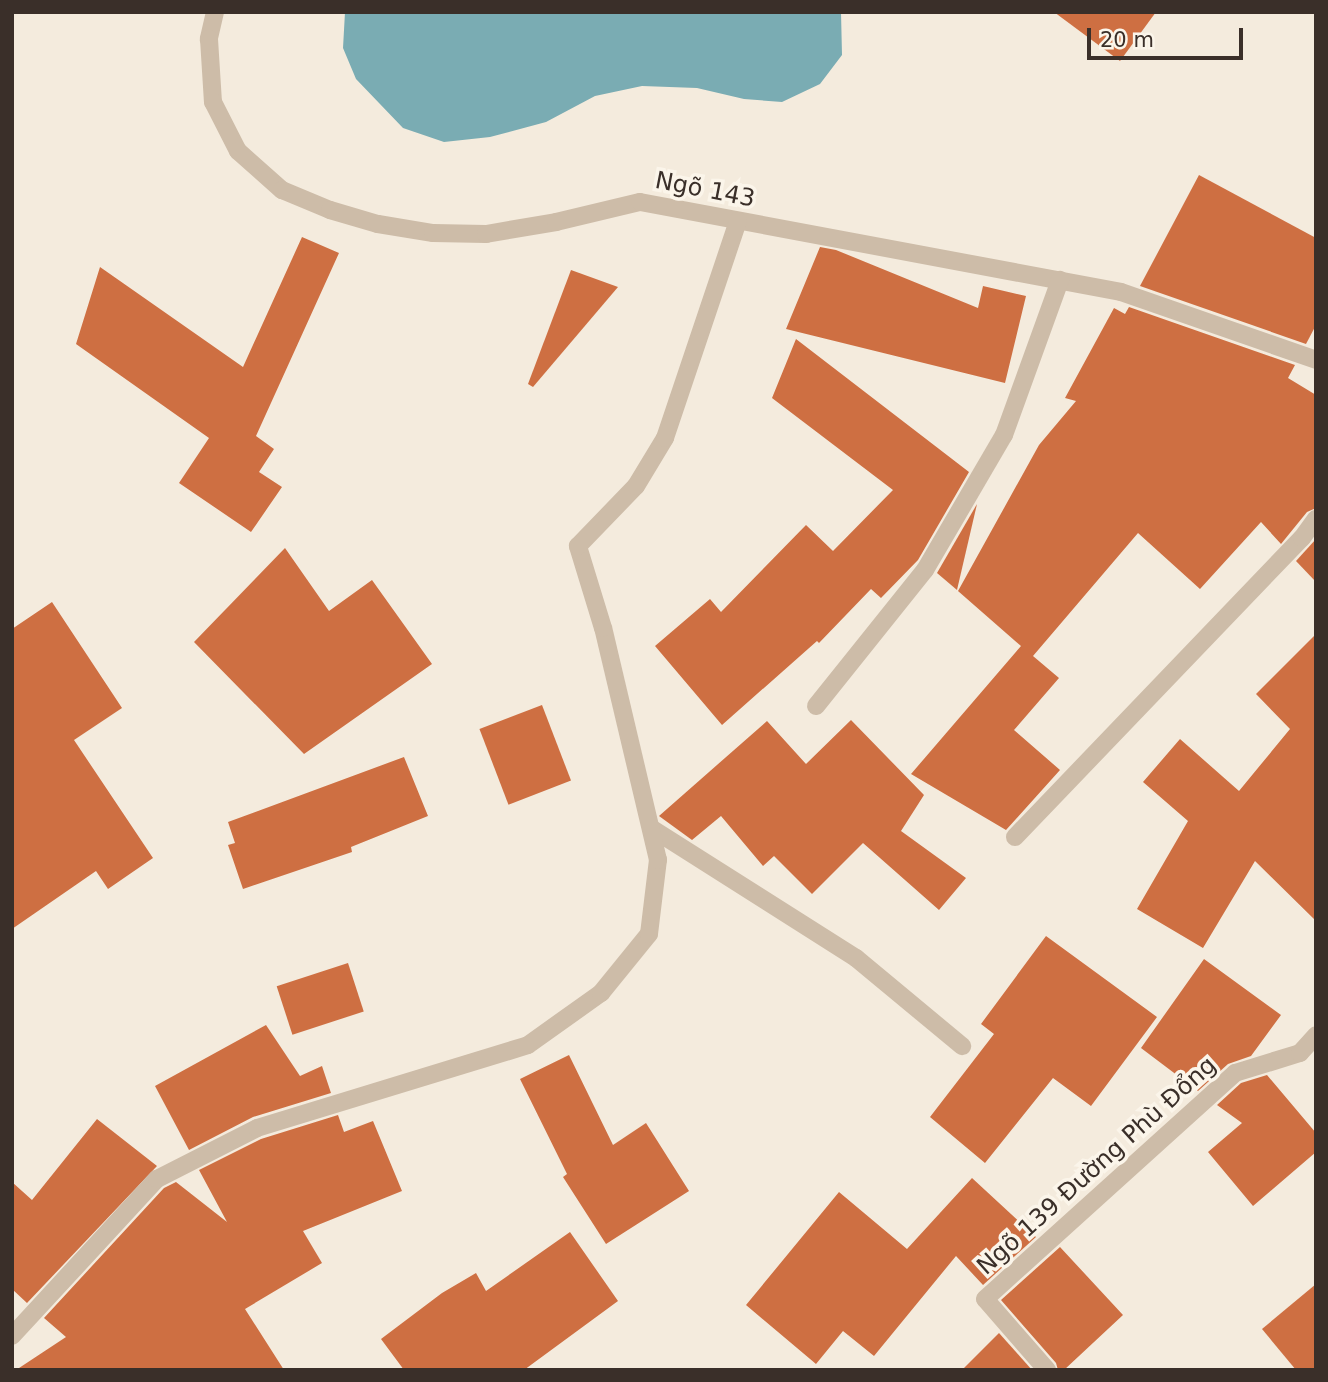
<!DOCTYPE html>
<html>
<head>
<meta charset="utf-8">
<style>
	body { margin:0 }
	#map { position:relative; width:1328px; height:1382px; overflow:hidden; background:#f4ebdd; font-family:"DejaVu Sans",sans-serif }
	div>[style] { position:absolute }
	.water>* { inset:0; background:#7aacb3 }
	.building>* { inset:0; background:#ce6f42; transform-origin:0 0 }
	.street>* { height:18px; margin:-9px; padding:0 9px; transform-origin:9px; border-radius:9px; background:#cdbca8 }
	span { translate:-50% -50%; white-space:nowrap; text-align:center; line-height:1.15; -webkit-text-stroke:7px #fbf5ea; paint-order:stroke }
	.street-label { font-size:24px; color:#3a2f29 }
	.frame { position:absolute; inset:0; border:14px solid #3a2f29; pointer-events:none }
	.scale { position:absolute; left:1087px; top:28px; width:156px; height:32px; box-sizing:border-box; border:4px solid #3a2f29; border-top:0; padding-left:9px; font-size:21px; line-height:24px; white-space:nowrap; color:#3a2f29; -webkit-text-stroke:5px #fbf5ea; paint-order:stroke }
</style>
</head>
<body>
<div id="map">
	<div class="water">
		<div style="clip-path:polygon(345px 12px,841px 12px,842px 55px,820px 84px,782px 102px,744px 99px,697px 88px,642px 86px,595px 96px,546px 122px,490px 137px,444px 142px,403px 128px,356px 79px,343px 48px)"></div>
	</div>
	<div class="building">
		<div style="clip-path:polygon(1054px 12px,1156px 12px,1120px 61px)"></div>
		<div style="clip-path:polygon(1199px 175px,1316px 238px,1316px 325px,1306px 344px,1140px 286px)"></div>
		<div style="clip-path:polygon(302px 237px,339px 253px,256px 436px,274px 449px,259px 472px,282px 487px,251px 532px,179px 483px,209px 438px,76px 344px,100px 267px,243px 367px)"></div>
		<div style="clip-path:polygon(820px 247px,836px 250px,978px 308px,983px 286px,1026px 296px,1005px 383px,786px 329px)"></div>
		<div style="clip-path:polygon(571px 270px,618px 287px,533px 387px,528px 384px)"></div>
		<div style="clip-path:polygon(1129px 307px,1295px 365px,1288px 378px,1316px 395px,1316px 508px,1307px 512px,1281px 544px,1261px 522px,1200px 589px,1138px 533px,1033px 656px,1059px 678px,1014px 730px,1060px 770px,1006px 830px,911px 774px,1021px 646px,958px 591px,1039px 445px,1076px 401px,1065px 398px,1114px 308px,1125px 314px)"></div>
		<div style="clip-path:polygon(796px 339px,969px 472px,918px 560px,881px 598px,871px 589px,819px 643px,817px 641px,722px 725px,655px 646px,710px 599px,721px 612px,806px 525px,833px 551px,893px 490px,772px 398px)"></div>
		<div style="clip-path:polygon(977px 504px,957px 590px,937px 573px)"></div>
		<div style="clip-path:polygon(1316px 539px,1316px 582px,1296px 561px)"></div>
		<div style="clip-path:polygon(285px 548px,329px 611px,372px 580px,432px 664px,304px 754px,194px 642px)"></div>
		<div style="clip-path:polygon(52px 602px,122px 708px,74px 740px,153px 858px,108px 889px,96px 871px,12px 929px,12px 629px)"></div>
		<div style="clip-path:polygon(1316px 634px,1316px 921px,1255px 861px,1203px 948px,1137px 909px,1188px 821px,1143px 782px,1180px 739px,1239px 791px,1290px 729px,1256px 694px)"></div>
		<div style="left:542px;top:705px;width:81px;height:67px;rotate:69deg"></div>
		<div style="clip-path:polygon(851px 720px,924px 795px,901px 831px,966px 878px,939px 910px,863px 843px,812px 894px,774px 856px,763px 866px,721px 816px,692px 840px,659px 816px,767px 721px,806px 764px)"></div>
		<div style="clip-path:polygon(404px 757px,428px 816px,351px 847px,352px 852px,243px 889px,228px 845px,235px 843px,228px 822px)"></div>
		<div style="clip-path:polygon(1046px 936px,1157px 1017px,1091px 1106px,1053px 1078px,985px 1163px,930px 1117px,994px 1034px,981px 1024px)"></div>
		<div style="clip-path:polygon(1204px 959px,1281px 1015px,1251px 1056px,1228px 1064px,1198px 1091px,1141px 1048px)"></div>
		<div style="left:348px;top:963px;width:51px;height:75px;rotate:72deg"></div>
		<div style="clip-path:polygon(266px 1025px,300px 1076px,322px 1066px,331px 1093px,253px 1117px,189px 1150px,155px 1086px)"></div>
		<div style="clip-path:polygon(569px 1055px,613px 1145px,646px 1123px,689px 1191px,606px 1244px,563px 1177px,567px 1174px,520px 1079px)"></div>
		<div style="clip-path:polygon(1267px 1075px,1316px 1133px,1316px 1152px,1253px 1206px,1208px 1152px,1242px 1123px,1217px 1105px,1241px 1083px)"></div>
		<div style="clip-path:polygon(338px 1115px,344px 1132px,373px 1121px,402px 1191px,303px 1231px,322px 1263px,245px 1309px,284px 1370px,16px 1370px,66px 1337px,44px 1318px,164px 1188px,176px 1182px,227px 1222px,199px 1170px,261px 1139px)"></div>
		<div style="clip-path:polygon(97px 1119px,157px 1166px,27px 1303px,12px 1289px,12px 1182px,32px 1200px)"></div>
		<div style="clip-path:polygon(972px 1178px,1036px 1237px,983px 1285px,956px 1256px,874px 1356px,843px 1331px,816px 1364px,746px 1305px,839px 1192px,907px 1249px)"></div>
		<div style="clip-path:polygon(570px 1232px,618px 1301px,524px 1370px,404px 1370px,381px 1339px,442px 1293px,476px 1273px,486px 1291px)"></div>
		<div style="clip-path:polygon(1060px 1247px,1123px 1315px,1064px 1370px,1058px 1370px,1056px 1363px,1001px 1300px)"></div>
		<div style="clip-path:polygon(1316px 1284px,1316px 1370px,1296px 1370px,1262px 1329px)"></div>
		<div style="clip-path:polygon(999px 1333px,1032px 1370px,962px 1370px)"></div>
	</div>
	<div class="street">
		<div style="left:215px;top:12px;width:28px;rotate:103deg"></div>
		<div style="left:209px;top:39px;width:63px;rotate:86.4deg"></div>
		<div style="left:213px;top:102px;width:55px;rotate:63deg"></div>
		<div style="left:238px;top:151px;width:59px;rotate:41.6deg"></div>
		<div style="left:282px;top:190px;width:52px;rotate:22.6deg"></div>
		<div style="left:330px;top:210px;width:50px;rotate:16.3deg"></div>
		<div style="left:378px;top:224px;width:56px;rotate:9.3deg"></div>
		<div style="left:433px;top:233px;width:53px;rotate:1.1deg"></div>
		<div style="left:486px;top:234px;width:71px;rotate:-9.7deg"></div>
		<div style="left:556px;top:222px;width:86px;rotate:-13.4deg"></div>
		<div style="left:640px;top:202px;width:489px;rotate:10.6deg"></div>
		<div style="left:1121px;top:292px;width:207px;rotate:19.2deg"></div>
		<div style="left:816px;top:706px;width:174px;rotate:-51.3deg"></div>
		<div style="left:925px;top:570px;width:156px;rotate:-59.7deg"></div>
		<div style="left:1004px;top:435px;width:165px;rotate:-70.1deg"></div>
		<div style="left:651px;top:828px;width:243px;rotate:32.4deg"></div>
		<div style="left:856px;top:958px;width:138px;rotate:39.7deg"></div>
		<div style="left:1015px;top:837px;width:414px;rotate:-46.2deg"></div>
		<div style="left:1302px;top:538px;width:24px;rotate:-54deg"></div>
		<div style="left:12px;top:1336px;width:214px;rotate:-47.3deg"></div>
		<div style="left:157px;top:1179px;width:112px;rotate:-27deg"></div>
		<div style="left:257px;top:1128px;width:283px;rotate:-17deg"></div>
		<div style="left:528px;top:1045px;width:90px;rotate:-35.5deg"></div>
		<div style="left:601px;top:993px;width:76px;rotate:-50.9deg"></div>
		<div style="left:649px;top:934px;width:75px;rotate:-83.1deg"></div>
		<div style="left:658px;top:860px;width:238px;rotate:-103.3deg"></div>
		<div style="left:603px;top:628px;width:86px;rotate:-107deg"></div>
		<div style="left:578px;top:546px;width:83px;rotate:-46deg"></div>
		<div style="left:636px;top:486px;width:56px;rotate:-58.9deg"></div>
		<div style="left:665px;top:438px;width:229px;rotate:-71.4deg"></div>
		<div style="left:1047px;top:1370px;width:94px;rotate:-131.1deg"></div>
		<div style="left:985px;top:1299px;width:337px;rotate:-42.1deg"></div>
		<div style="left:1235px;top:1073px;width:68px;rotate:-17.1deg"></div>
		<div style="left:1300px;top:1053px;width:24px;rotate:-48deg"></div>
	</div>
	<div class="street-label">
		<span style="left:705px;top:190px;rotate:11deg">Ngõ 143</span>
		<span style="left:1097px;top:1166px;rotate:-42deg">Ngõ 139 Đường Phù Đổng</span>
	</div>
	<div class="frame"></div>
	<div class="scale">20 m</div>
</div>
</body>
</html>
